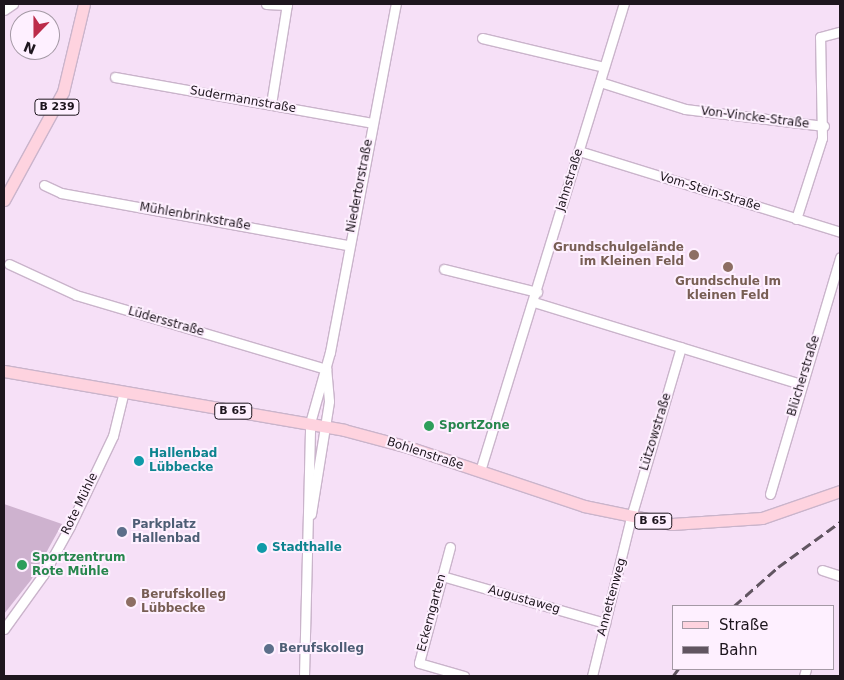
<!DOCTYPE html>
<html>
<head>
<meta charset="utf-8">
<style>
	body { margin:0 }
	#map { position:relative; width:844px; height:680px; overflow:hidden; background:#f6e0f7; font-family:"DejaVu Sans",sans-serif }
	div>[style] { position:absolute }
	.green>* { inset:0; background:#ceb2cf }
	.roads { filter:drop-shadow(1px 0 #cab4cb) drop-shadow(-1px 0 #cab4cb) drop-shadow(0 1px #cab4cb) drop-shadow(0 -1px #cab4cb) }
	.minor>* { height:9px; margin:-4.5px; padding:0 4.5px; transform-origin:4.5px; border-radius:4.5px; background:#fff }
	.major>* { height:11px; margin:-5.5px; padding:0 5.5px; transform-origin:5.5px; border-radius:5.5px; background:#fed3df }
	.rail>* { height:2.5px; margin-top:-1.25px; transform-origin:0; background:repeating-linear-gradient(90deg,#615561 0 10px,transparent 0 15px) }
	.dots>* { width:14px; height:14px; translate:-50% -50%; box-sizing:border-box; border:2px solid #fef0ff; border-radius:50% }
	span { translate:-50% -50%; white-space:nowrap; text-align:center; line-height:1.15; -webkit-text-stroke:4px #fef0ff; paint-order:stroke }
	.shield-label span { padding:1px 4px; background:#fef0ff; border:1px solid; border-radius:4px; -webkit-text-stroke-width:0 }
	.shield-label { font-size:11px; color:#1e161e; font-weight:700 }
	.street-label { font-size:12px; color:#1e161e }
	.education-label { font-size:12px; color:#785e54; font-weight:700 }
	.right { translate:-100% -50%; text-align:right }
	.left { translate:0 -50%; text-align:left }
	.leisure-label { font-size:12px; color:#27864d; font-weight:700 }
	.culture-label { font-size:12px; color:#0d838f; font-weight:700 }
	.service-label { font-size:12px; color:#4e5e75; font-weight:700 }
	.frame { position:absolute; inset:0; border:5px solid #1e161e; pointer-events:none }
	.legend { position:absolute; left:672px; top:605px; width:162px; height:65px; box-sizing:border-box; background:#fef0ff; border:1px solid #a499a5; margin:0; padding:6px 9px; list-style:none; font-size:15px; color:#1e161e }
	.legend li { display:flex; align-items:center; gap:10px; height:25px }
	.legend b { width:25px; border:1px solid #a499a5 }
	.north { position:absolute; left:10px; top:10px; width:50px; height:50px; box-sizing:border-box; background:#fef0ff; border:1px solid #a499a5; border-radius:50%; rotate:202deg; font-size:14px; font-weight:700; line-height:20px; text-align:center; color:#1e161e }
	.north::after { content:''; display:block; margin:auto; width:18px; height:22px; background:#bc2b4a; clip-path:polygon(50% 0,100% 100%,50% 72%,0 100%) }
</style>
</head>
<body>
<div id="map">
	<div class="green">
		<div style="clip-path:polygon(4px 504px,62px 524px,31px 580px,4px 614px)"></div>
	</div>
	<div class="roads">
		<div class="minor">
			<div style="left:266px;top:4px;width:21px;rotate:3deg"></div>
			<div style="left:4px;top:10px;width:11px;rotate:-34deg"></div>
			<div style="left:482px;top:38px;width:125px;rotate:13.4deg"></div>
			<div style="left:115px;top:77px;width:261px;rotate:10.1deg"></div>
			<div style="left:600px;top:82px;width:89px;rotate:17.6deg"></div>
			<div style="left:685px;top:109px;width:140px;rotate:7deg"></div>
			<div style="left:271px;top:104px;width:101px;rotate:-80.9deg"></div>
			<div style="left:579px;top:151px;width:273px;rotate:17.2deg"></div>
			<div style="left:44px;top:185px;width:19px;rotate:25deg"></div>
			<div style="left:61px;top:193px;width:292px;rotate:10.3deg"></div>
			<div style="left:796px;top:219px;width:85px;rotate:-72.2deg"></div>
			<div style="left:822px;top:138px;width:101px;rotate:-91.1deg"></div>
			<div style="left:820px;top:37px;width:20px;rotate:-15deg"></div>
			<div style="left:9px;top:264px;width:74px;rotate:24.8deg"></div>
			<div style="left:76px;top:295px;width:261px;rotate:16.5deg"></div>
			<div style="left:444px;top:269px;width:96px;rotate:13.9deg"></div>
			<div style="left:534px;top:302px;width:279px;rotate:17.1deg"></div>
			<div style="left:480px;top:471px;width:489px;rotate:-72.9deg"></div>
			<div style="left:770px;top:494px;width:247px;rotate:-73.5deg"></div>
			<div style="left:311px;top:514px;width:114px;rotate:-80.9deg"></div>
			<div style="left:329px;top:401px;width:32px;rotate:-95deg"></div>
			<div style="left:450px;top:547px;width:120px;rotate:105deg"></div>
			<div style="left:419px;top:663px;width:47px;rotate:16.1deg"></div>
			<div style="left:822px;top:570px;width:19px;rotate:18deg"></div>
			<div style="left:442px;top:576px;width:170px;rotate:16.1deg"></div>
			<div style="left:4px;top:629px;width:67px;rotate:-54.2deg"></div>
			<div style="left:43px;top:575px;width:56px;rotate:-61.1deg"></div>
			<div style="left:70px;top:526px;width:100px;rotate:-64.5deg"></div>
			<div style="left:113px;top:436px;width:42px;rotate:-76.3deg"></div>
			<div style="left:304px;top:676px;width:253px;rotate:-88.6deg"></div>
			<div style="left:310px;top:423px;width:74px;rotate:-74.3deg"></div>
			<div style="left:330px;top:352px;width:354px;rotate:-79.3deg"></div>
			<div style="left:592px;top:676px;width:164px;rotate:-76.2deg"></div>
			<div style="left:631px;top:517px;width:177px;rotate:-73.6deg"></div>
			<div style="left:804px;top:676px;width:7px;rotate:-74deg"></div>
		</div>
		<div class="major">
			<div style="left:4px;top:200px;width:123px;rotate:-61.4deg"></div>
			<div style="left:63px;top:92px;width:90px;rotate:-76.6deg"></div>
			<div style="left:4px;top:371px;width:345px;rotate:9.8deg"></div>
			<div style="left:344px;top:430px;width:66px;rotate:14.9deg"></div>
			<div style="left:408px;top:447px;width:186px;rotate:18.5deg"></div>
			<div style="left:584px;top:506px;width:90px;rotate:11.6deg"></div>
			<div style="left:672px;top:524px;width:90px;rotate:-3.8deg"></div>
			<div style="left:762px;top:518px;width:83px;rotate:-19.1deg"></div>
		</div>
	</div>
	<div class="rail">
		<div style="left:734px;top:606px;width:59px;rotate:-41.6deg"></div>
		<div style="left:778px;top:567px;width:77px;rotate:-36deg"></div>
		<div style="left:673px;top:676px;width:9px;rotate:-54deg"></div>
	</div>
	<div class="dots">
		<div style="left:694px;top:255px;background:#8d6e63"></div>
		<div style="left:728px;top:267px;background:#8d6e63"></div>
		<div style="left:429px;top:426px;background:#2e9e5b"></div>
		<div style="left:139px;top:461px;background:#0f9aa8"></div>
		<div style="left:122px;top:532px;background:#5c6f8a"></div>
		<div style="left:262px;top:548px;background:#0f9aa8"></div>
		<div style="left:22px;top:565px;background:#2e9e5b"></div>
		<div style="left:131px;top:602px;background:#8d6e63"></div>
		<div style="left:269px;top:649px;background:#5c6f8a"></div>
	</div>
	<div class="shield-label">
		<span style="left:57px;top:107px">B 239</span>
		<span style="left:233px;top:411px">B 65</span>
		<span style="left:653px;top:521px">B 65</span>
	</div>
	<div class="street-label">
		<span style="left:243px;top:100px;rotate:10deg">Sudermannstraße</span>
		<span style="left:755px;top:118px;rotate:7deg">Von-Vincke-Straße</span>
		<span style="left:570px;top:180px;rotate:-73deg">Jahnstraße</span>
		<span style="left:360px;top:186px;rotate:-79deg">Niedertorstraße</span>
		<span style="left:710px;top:192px;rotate:17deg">Vom-Stein-Straße</span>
		<span style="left:195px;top:217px;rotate:10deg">Mühlenbrinkstraße</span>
		<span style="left:166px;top:322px;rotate:16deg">Lüdersstraße</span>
		<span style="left:804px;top:376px;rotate:-73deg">Blücherstraße</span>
		<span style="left:656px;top:432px;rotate:-73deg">Lützowstraße</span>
		<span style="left:425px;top:454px;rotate:18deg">Bohlenstraße</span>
		<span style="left:80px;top:504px;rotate:-64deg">Rote Mühle</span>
		<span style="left:612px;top:597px;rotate:-75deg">Annettenweg</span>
		<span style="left:524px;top:600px;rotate:16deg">Augustaweg</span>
		<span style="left:432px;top:613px;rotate:-75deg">Eckerngarten</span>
	</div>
	<div class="education-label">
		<span class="right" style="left:684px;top:255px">Grundschulgelände<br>im Kleinen Feld</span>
		<span style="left:728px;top:289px">Grundschule Im<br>kleinen Feld</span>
		<span class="left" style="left:141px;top:602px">Berufskolleg<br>Lübbecke</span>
	</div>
	<div class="leisure-label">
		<span class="left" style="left:439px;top:426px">SportZone</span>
		<span class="left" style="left:32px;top:565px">Sportzentrum<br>Rote Mühle</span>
	</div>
	<div class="culture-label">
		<span class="left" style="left:149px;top:461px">Hallenbad<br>Lübbecke</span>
		<span class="left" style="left:272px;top:548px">Stadthalle</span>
	</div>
	<div class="service-label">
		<span class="left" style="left:132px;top:532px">Parkplatz<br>Hallenbad</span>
		<span class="left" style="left:279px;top:649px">Berufskolleg</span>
	</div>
	<div class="frame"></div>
	<ul class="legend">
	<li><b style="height:6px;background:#fed3df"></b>Straße</li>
	<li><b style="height:6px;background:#615561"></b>Bahn</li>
	</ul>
	<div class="north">N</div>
</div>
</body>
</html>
